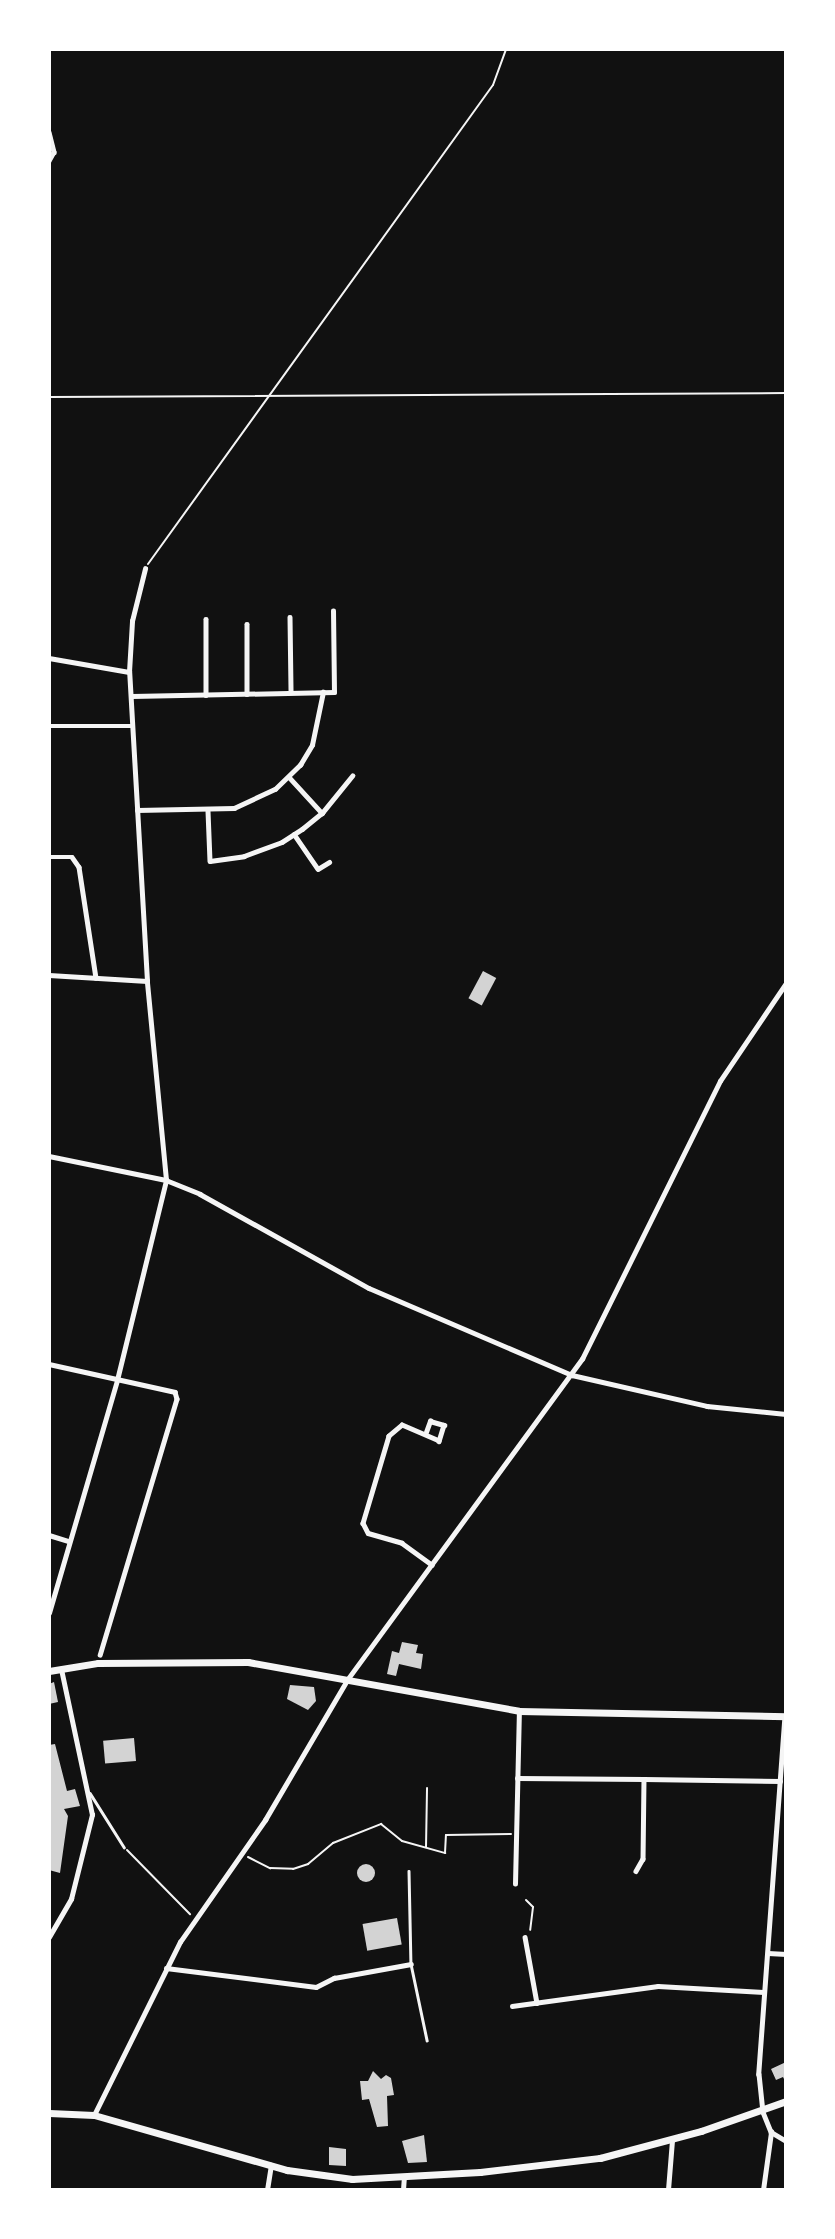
<!DOCTYPE html>
<html>
<head>
<meta charset="utf-8">
<style>
	body { margin:0 }
	#map { position:relative; width:835px; height:2239px; overflow:hidden; background:#111; font-family:"Sofia Sans Condensed",sans-serif }
	div>[style] { position:absolute }
	.building>* { inset:0; background:#d3d3d3; transform-origin:0 0 }
	.round { border-radius:50% }
	.path>* { height:2px; margin:-1px; padding:0 1px; transform-origin:1px; border-radius:1px; background:#f5f5f5 }
	.service>* { height:2.5px; margin:-1.25px; padding:0 1.25px; transform-origin:1.25px; border-radius:1.25px; background:#f5f5f5 }
	.minor>* { height:4.5px; margin:-2.25px; padding:0 2.25px; transform-origin:2.25px; border-radius:2.25px; background:#f5f5f5 }
	.secondary>* { height:7px; margin:-3.5px; padding:0 3.5px; transform-origin:3.5px; border-radius:3.5px; background:#f5f5f5 }
	span { translate:-50% -50%; white-space:nowrap; text-align:center; line-height:1.15; -webkit-text-stroke:6px #fff; paint-order:stroke }
	.frame { position:absolute; inset:0; border:51px solid #fff; pointer-events:none }
</style>
</head>
<body>
<div id="map">
	<div class="building">
		<div style="left:483px;top:971px;width:15px;height:31px;rotate:28deg"></div>
		<div style="clip-path:polygon(402px 1642px,418px 1645px,416px 1653px,423px 1654px,421px 1669px,399px 1664px,396px 1676px,387px 1674px,392px 1651px,399px 1653px)"></div>
		<div style="clip-path:polygon(54px 1682px,58px 1702px,49px 1704px,49px 1684px)"></div>
		<div style="clip-path:polygon(290px 1685px,314px 1687px,316px 1701px,308px 1710px,287px 1699px)"></div>
		<div style="left:134px;top:1738px;width:23px;height:31px;rotate:85deg"></div>
		<div style="clip-path:polygon(55px 1744px,67px 1791px,75px 1789px,80px 1806px,64px 1809px,68px 1816px,60px 1873px,49px 1870px,49px 1745px)"></div>
		<div class="round" style="left:357px;top:1864px;width:18px;height:18px"></div>
		<div style="left:397px;top:1918px;width:27px;height:35px;rotate:80deg"></div>
		<div style="clip-path:polygon(786px 2062px,786px 2083px,783px 2077px,776px 2080px,771px 2069px)"></div>
		<div style="clip-path:polygon(373px 2071px,381px 2079px,386px 2075px,391px 2078px,394px 2095px,387px 2096px,388px 2126px,377px 2127px,369px 2099px,362px 2100px,360px 2081px,368px 2081px)"></div>
		<div style="clip-path:polygon(424px 2135px,427px 2162px,408px 2163px,402px 2141px)"></div>
		<div style="clip-path:polygon(329px 2147px,346px 2149px,346px 2166px,329px 2165px)"></div>
	</div>
	<div class="path">
		<div style="left:49px;top:397px;width:737px;rotate:-0.31deg"></div>
		<div style="left:148px;top:564px;width:590px;rotate:-54.24deg"></div>
		<div style="left:493px;top:85px;width:38px;rotate:-70deg"></div>
		<div style="left:426px;top:1847px;width:59px;rotate:-89deg"></div>
		<div style="left:127px;top:1850px;width:90px;rotate:45.5deg"></div>
		<div style="left:248px;top:1857px;width:25px;rotate:27deg"></div>
		<div style="left:270px;top:1868px;width:23px;rotate:2deg"></div>
		<div style="left:293px;top:1869px;width:16px;rotate:-18deg"></div>
		<div style="left:308px;top:1864px;width:33px;rotate:-40deg"></div>
		<div style="left:333px;top:1843px;width:52px;rotate:-21.6deg"></div>
		<div style="left:381px;top:1824px;width:27px;rotate:39deg"></div>
		<div style="left:402px;top:1841px;width:45px;rotate:15.6deg"></div>
		<div style="left:445px;top:1853px;width:18px;rotate:-87deg"></div>
		<div style="left:446px;top:1835px;width:65px;rotate:-0.9deg"></div>
		<div style="left:526px;top:1900px;width:10px;rotate:45deg"></div>
		<div style="left:533px;top:1907px;width:23px;rotate:97deg"></div>
	</div>
	<div class="service">
		<div style="left:90px;top:1793px;width:64px;rotate:57.8deg"></div>
		<div style="left:409px;top:1871px;width:93px;rotate:88.8deg"></div>
		<div style="left:411px;top:1964px;width:78px;rotate:78.1deg"></div>
	</div>
	<div class="minor">
		<div style="left:49px;top:132px;width:21px;rotate:76deg"></div>
		<div style="left:54px;top:152px;width:10px;rotate:119deg"></div>
		<div style="left:290px;top:617px;width:75px;rotate:89.2deg"></div>
		<div style="left:206px;top:619px;width:76px;rotate:90deg"></div>
		<div style="left:247px;top:624px;width:70px;rotate:90deg"></div>
		<div style="left:49px;top:658px;width:81px;rotate:9.9deg"></div>
		<div style="left:132px;top:696px;width:202px;rotate:-1.1deg"></div>
		<div style="left:334px;top:692px;width:81px;rotate:-90.7deg"></div>
		<div style="left:49px;top:726px;width:84px"></div>
		<div style="left:289px;top:777px;width:49px;rotate:47.5deg"></div>
		<div style="left:137px;top:810px;width:97px;rotate:-1.2deg"></div>
		<div style="left:234px;top:808px;width:45px;rotate:-24.9deg"></div>
		<div style="left:275px;top:789px;width:35px;rotate:-44deg"></div>
		<div style="left:300px;top:765px;width:23px;rotate:-59deg"></div>
		<div style="left:312px;top:745px;width:54px;rotate:-78.3deg"></div>
		<div style="left:208px;top:811px;width:50px;rotate:87.7deg"></div>
		<div style="left:210px;top:861px;width:34px;rotate:-8deg"></div>
		<div style="left:244px;top:856px;width:40px;rotate:-20.2deg"></div>
		<div style="left:282px;top:842px;width:24px;rotate:-33deg"></div>
		<div style="left:302px;top:829px;width:26px;rotate:-39deg"></div>
		<div style="left:322px;top:813px;width:48px;rotate:-51deg"></div>
		<div style="left:294px;top:834px;width:42px;rotate:55.6deg"></div>
		<div style="left:318px;top:869px;width:13px;rotate:-32deg"></div>
		<div style="left:49px;top:857px;width:23px"></div>
		<div style="left:72px;top:857px;width:12px;rotate:55deg"></div>
		<div style="left:79px;top:867px;width:112px;rotate:81.3deg"></div>
		<div style="left:49px;top:975px;width:98px;rotate:3.5deg"></div>
		<div style="left:49px;top:1156px;width:119px;rotate:11.6deg"></div>
		<div style="left:166px;top:1180px;width:37px;rotate:22deg"></div>
		<div style="left:200px;top:1194px;width:193px;rotate:29.1deg"></div>
		<div style="left:369px;top:1288px;width:221px;rotate:23.2deg"></div>
		<div style="left:572px;top:1375px;width:139px;rotate:12.9deg"></div>
		<div style="left:707px;top:1406px;width:79px;rotate:5.8deg"></div>
		<div style="left:49px;top:1364px;width:129px;rotate:12.5deg"></div>
		<div style="left:175px;top:1392px;width:7px;rotate:74deg"></div>
		<div style="left:177px;top:1399px;width:267px;rotate:106.7deg"></div>
		<div style="left:426px;top:1432px;width:12px;rotate:-70deg"></div>
		<div style="left:430px;top:1421px;width:15px;rotate:16deg"></div>
		<div style="left:444px;top:1425px;width:17px;rotate:107deg"></div>
		<div style="left:439px;top:1441px;width:40px;rotate:-156.6deg"></div>
		<div style="left:402px;top:1425px;width:17px;rotate:140deg"></div>
		<div style="left:389px;top:1436px;width:91px;rotate:106.6deg"></div>
		<div style="left:363px;top:1523px;width:11px;rotate:63deg"></div>
		<div style="left:368px;top:1533px;width:35px;rotate:16deg"></div>
		<div style="left:402px;top:1543px;width:37px;rotate:36deg"></div>
		<div style="left:49px;top:1535px;width:21px;rotate:17deg"></div>
		<div style="left:49px;top:1613px;width:243px;rotate:-73.7deg"></div>
		<div style="left:117px;top:1380px;width:206px;rotate:-76.2deg"></div>
		<div style="left:166px;top:1180px;width:200px;rotate:-95.5deg"></div>
		<div style="left:147px;top:981px;width:310px;rotate:-93.3deg"></div>
		<div style="left:129px;top:672px;width:51px;rotate:-86.6deg"></div>
		<div style="left:132px;top:621px;width:54px;rotate:-76deg"></div>
		<div style="left:785px;top:1716px;width:359px;rotate:94.2deg"></div>
		<div style="left:759px;top:2074px;width:38px;rotate:84deg"></div>
		<div style="left:763px;top:2112px;width:22px;rotate:68deg"></div>
		<div style="left:771px;top:2132px;width:17px;rotate:31deg"></div>
		<div style="left:517px;top:1778px;width:127px;rotate:0.5deg"></div>
		<div style="left:644px;top:1779px;width:80px;rotate:90.7deg"></div>
		<div style="left:643px;top:1859px;width:14px;rotate:120deg"></div>
		<div style="left:644px;top:1779px;width:136px;rotate:0.8deg"></div>
		<div style="left:515px;top:1884px;width:173px;rotate:-88.7deg"></div>
		<div style="left:49px;top:1937px;width:44px;rotate:-59.9deg"></div>
		<div style="left:71px;top:1899px;width:87px;rotate:-76deg"></div>
		<div style="left:92px;top:1815px;width:149px;rotate:-102deg"></div>
		<div style="left:525px;top:1937px;width:67px;rotate:79.7deg"></div>
		<div style="left:768px;top:1953px;width:18px;rotate:3deg"></div>
		<div style="left:166px;top:1968px;width:151px;rotate:7.2deg"></div>
		<div style="left:316px;top:1987px;width:20px;rotate:-27deg"></div>
		<div style="left:334px;top:1978px;width:78px;rotate:-10.3deg"></div>
		<div style="left:512px;top:2006px;width:147px;rotate:-7.8deg"></div>
		<div style="left:658px;top:1986px;width:106px;rotate:3.2deg"></div>
		<div style="left:94px;top:2115px;width:193px;rotate:-63.6deg"></div>
		<div style="left:180px;top:1942px;width:149px;rotate:-55.1deg"></div>
		<div style="left:265px;top:1820px;width:162px;rotate:-59.6deg"></div>
		<div style="left:347px;top:1680px;width:398px;rotate:-53.8deg"></div>
		<div style="left:582px;top:1359px;width:310px;rotate:-63.6deg"></div>
		<div style="left:720px;top:1081px;width:118px;rotate:-56deg"></div>
		<div style="left:267px;top:2190px;width:25px;rotate:-81deg"></div>
		<div style="left:403px;top:2190px;width:13px;rotate:-86deg"></div>
		<div style="left:668px;top:2190px;width:50px;rotate:-85.4deg"></div>
		<div style="left:763px;top:2190px;width:59px;rotate:-82.1deg"></div>
	</div>
	<div class="secondary">
		<div style="left:49px;top:1671px;width:50px;rotate:-9.3deg"></div>
		<div style="left:98px;top:1663px;width:150px;rotate:-0.4deg"></div>
		<div style="left:248px;top:1662px;width:275px;rotate:10.2deg"></div>
		<div style="left:519px;top:1711px;width:267px;rotate:1.1deg"></div>
		<div style="left:49px;top:2113px;width:45px;rotate:2.5deg"></div>
		<div style="left:94px;top:2115px;width:201px;rotate:15.9deg"></div>
		<div style="left:287px;top:2170px;width:66px;rotate:7.9deg"></div>
		<div style="left:352px;top:2179px;width:128px;rotate:-3.1deg"></div>
		<div style="left:480px;top:2172px;width:121px;rotate:-6.7deg"></div>
		<div style="left:600px;top:2158px;width:105px;rotate:-15deg"></div>
		<div style="left:701px;top:2131px;width:90px;rotate:-19.4deg"></div>
	</div>
	<div class="frame"></div>
</div>
</body>
</html>
